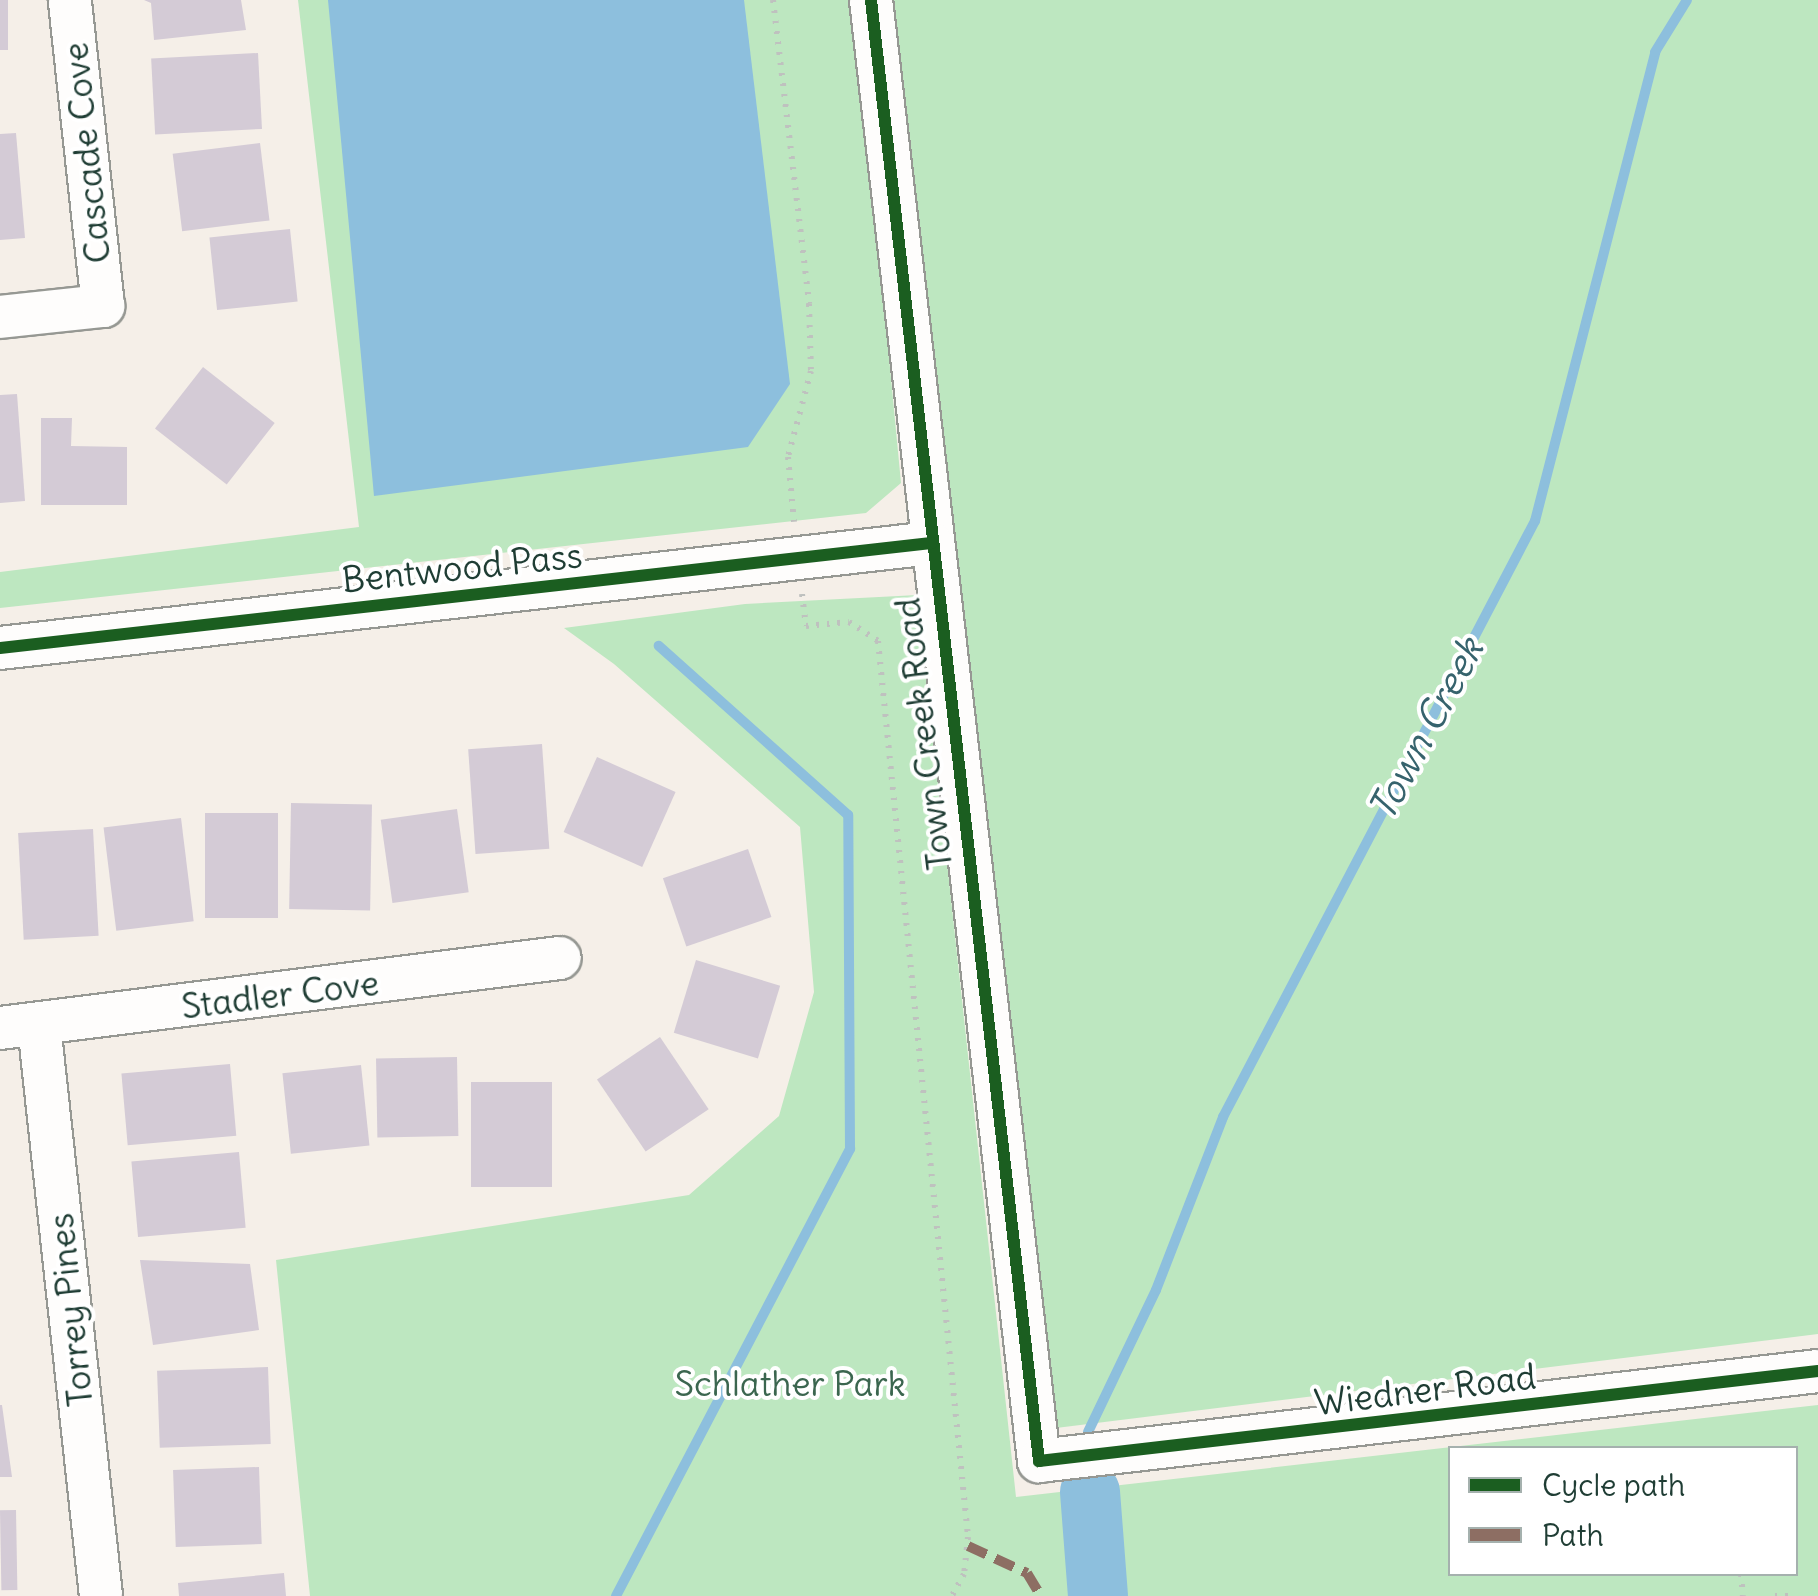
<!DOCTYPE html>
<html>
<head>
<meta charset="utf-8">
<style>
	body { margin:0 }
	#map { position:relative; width:1818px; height:1596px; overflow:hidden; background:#f5efe8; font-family:Delius,sans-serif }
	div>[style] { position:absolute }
	.green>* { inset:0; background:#bde7c0 }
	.water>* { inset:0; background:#8dbfdd }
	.stream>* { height:10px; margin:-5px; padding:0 5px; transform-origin:5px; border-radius:5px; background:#8dbfdd }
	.river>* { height:60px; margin:-30px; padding:0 30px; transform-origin:30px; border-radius:30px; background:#8dbfdd }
	.building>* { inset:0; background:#d4cbd6; transform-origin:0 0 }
	.path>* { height:6px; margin-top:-3px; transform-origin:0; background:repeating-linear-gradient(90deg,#bfc1bf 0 2.5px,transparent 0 10.5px) }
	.roads { filter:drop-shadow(2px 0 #969893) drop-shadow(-2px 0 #969893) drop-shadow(0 2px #969893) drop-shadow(0 -2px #969893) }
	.minor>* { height:42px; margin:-21px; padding:0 21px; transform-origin:21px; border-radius:21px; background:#fefdfc }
	.quiet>* { height:10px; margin-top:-5px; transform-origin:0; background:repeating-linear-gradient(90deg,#8d6e63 0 20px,transparent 0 30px) }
	.cycleway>* { height:12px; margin:-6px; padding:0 6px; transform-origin:6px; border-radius:6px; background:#1b5e20 }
	span { translate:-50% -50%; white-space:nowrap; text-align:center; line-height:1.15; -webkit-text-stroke:8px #fff; paint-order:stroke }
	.street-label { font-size:35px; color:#1f3d34 }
	.park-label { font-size:35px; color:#3b664f }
	.water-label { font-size:38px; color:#36636d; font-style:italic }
	.legend { position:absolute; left:1448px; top:1446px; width:350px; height:130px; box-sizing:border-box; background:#fff; border:2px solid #a5b1ae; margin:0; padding:12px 18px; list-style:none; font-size:30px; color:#1f3d34 }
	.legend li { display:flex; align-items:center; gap:20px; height:50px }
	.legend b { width:50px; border:2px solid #a5b1ae }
</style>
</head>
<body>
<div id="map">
	<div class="green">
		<div style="clip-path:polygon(298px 0,855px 0,901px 483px,866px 513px,0 608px,0 572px,359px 527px)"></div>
		<div style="clip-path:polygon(885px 0,1818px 0,1818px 1334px,1056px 1428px)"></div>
		<div style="clip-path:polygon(evenodd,918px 595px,1016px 1497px,1818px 1405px,1818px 1596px,310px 1596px,276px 1260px,689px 1195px,779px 1116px,814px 992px,800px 827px,614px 664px,564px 628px,745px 604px,918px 595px,1450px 1448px,1796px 1448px,1796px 1574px,1450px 1574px,1450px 1448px)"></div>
	</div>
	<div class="water">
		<div style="clip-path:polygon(328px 0,744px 0,790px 384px,748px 447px,374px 496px)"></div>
	</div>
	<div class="stream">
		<div style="left:1088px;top:1432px;width:157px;rotate:-64.4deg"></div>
		<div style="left:1156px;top:1290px;width:186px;rotate:-68.8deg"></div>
		<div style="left:1223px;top:1117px;width:673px;rotate:-62.37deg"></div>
		<div style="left:1535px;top:521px;width:484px;rotate:-75.6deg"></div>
		<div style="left:1655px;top:52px;width:61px;rotate:-58.4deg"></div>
		<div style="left:616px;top:1596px;width:505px;rotate:-62.37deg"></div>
		<div style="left:850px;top:1149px;width:334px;rotate:-90.3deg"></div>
		<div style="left:848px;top:815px;width:254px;rotate:-138.2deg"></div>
	</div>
	<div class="river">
		<div style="left:1090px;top:1492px;width:104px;rotate:85.6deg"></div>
	</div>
	<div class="building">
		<div style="left:0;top:0;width:8px;height:50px"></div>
		<div style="clip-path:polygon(144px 0,241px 0,246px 30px,154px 40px,151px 3px)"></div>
		<div style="left:258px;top:53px;width:76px;height:107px;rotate:87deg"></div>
		<div style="clip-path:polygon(16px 133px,25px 238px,0 240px,0 134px)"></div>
		<div style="left:260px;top:143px;width:78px;height:88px;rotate:83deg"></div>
		<div style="left:290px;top:229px;width:73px;height:81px;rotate:84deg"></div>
		<div style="left:203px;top:367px;width:91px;height:78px;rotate:38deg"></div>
		<div style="clip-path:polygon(17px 394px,25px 501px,0 503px,0 395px)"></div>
		<div style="clip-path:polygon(41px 418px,72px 418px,71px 446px,127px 447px,127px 505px,41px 505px)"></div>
		<div style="left:542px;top:744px;width:105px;height:74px;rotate:86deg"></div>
		<div style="left:597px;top:757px;width:86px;height:82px;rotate:24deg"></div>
		<div style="left:291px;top:803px;width:81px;height:106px;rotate:1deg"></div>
		<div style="left:457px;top:809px;width:84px;height:77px;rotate:82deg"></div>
		<div style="left:205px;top:813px;width:73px;height:105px"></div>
		<div style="left:181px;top:818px;width:104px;height:78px;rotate:83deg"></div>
		<div style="left:93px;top:829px;width:107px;height:75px;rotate:87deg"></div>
		<div style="left:748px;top:849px;width:72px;height:90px;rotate:71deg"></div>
		<div style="left:696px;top:960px;width:88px;height:76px;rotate:17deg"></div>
		<div style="left:660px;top:1037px;width:87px;height:76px;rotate:56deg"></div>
		<div style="left:457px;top:1057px;width:79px;height:81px;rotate:89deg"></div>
		<div style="left:230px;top:1064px;width:72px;height:109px;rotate:85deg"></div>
		<div style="left:361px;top:1065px;width:81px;height:79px;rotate:84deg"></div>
		<div style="left:471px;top:1082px;width:81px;height:105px"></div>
		<div style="left:239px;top:1152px;width:76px;height:108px;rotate:85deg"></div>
		<div style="clip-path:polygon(140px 1260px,250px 1264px,259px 1330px,153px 1345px)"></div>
		<div style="left:268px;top:1367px;width:77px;height:111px;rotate:88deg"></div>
		<div style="clip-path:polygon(0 1405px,2px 1405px,12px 1477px,0 1477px)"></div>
		<div style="left:259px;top:1467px;width:77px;height:86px;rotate:88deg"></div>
		<div style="left:16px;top:1510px;width:80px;height:16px;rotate:89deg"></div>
		<div style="clip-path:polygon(284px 1573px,286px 1596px,179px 1596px,178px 1583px)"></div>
	</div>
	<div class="path">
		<div style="left:773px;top:0;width:306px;rotate:83.2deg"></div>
		<div style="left:809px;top:304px;width:67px;rotate:88.3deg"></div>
		<div style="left:811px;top:371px;width:89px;rotate:105deg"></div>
		<div style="left:788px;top:457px;width:65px;rotate:84.7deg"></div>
		<div style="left:802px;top:594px;width:32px;rotate:83deg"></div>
		<div style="left:806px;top:626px;width:43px;rotate:-5.3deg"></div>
		<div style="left:849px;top:622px;width:35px;rotate:33deg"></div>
		<div style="left:878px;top:641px;width:901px;rotate:84.26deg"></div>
		<div style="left:968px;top:1537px;width:37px;rotate:96deg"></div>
		<div style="left:964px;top:1574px;width:25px;rotate:119deg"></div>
		<div style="left:1741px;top:1574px;width:22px;rotate:85deg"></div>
		<div style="left:1775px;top:1596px;width:14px"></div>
	</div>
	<div class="roads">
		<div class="minor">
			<div style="left:871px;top:0;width:1471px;rotate:83.44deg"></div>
			<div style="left:1039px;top:1461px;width:784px;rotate:-6.59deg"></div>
			<div style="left:0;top:317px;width:104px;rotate:-6.1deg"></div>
			<div style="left:103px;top:306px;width:308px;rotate:-96.2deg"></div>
			<div style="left:0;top:648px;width:937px;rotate:-6.43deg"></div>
			<div style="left:39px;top:1025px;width:574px;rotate:83.8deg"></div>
			<div style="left:0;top:1028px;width:564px;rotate:-7.13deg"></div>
		</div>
	</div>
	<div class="quiet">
		<div style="left:968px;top:1546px;width:65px;rotate:24.6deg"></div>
		<div style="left:1027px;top:1573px;width:27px;rotate:59deg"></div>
	</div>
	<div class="cycleway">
		<div style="left:871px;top:0;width:1471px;rotate:83.44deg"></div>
		<div style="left:1039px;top:1461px;width:784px;rotate:-6.59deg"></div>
		<div style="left:0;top:648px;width:937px;rotate:-6.43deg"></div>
	</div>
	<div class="street-label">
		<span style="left:86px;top:153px;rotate:-96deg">Cascade Cove</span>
		<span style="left:462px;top:567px;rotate:-6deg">Bentwood Pass</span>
		<span style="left:923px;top:734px;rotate:-97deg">Town Creek Road</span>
		<span style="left:280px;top:994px;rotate:-7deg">Stadler Cove</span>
		<span style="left:70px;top:1310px;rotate:-96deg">Torrey Pines</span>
		<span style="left:1425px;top:1389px;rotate:-7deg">Wiedner Road</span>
	</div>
	<div class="park-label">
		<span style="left:790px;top:1383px">Schlather Park</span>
	</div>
	<div class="water-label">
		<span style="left:1426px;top:729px;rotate:-62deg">Town Creek</span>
	</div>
	<ul class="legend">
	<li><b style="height:12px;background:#1b5e20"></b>Cycle path</li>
	<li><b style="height:12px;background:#8d6e63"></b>Path</li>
	</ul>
</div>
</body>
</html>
